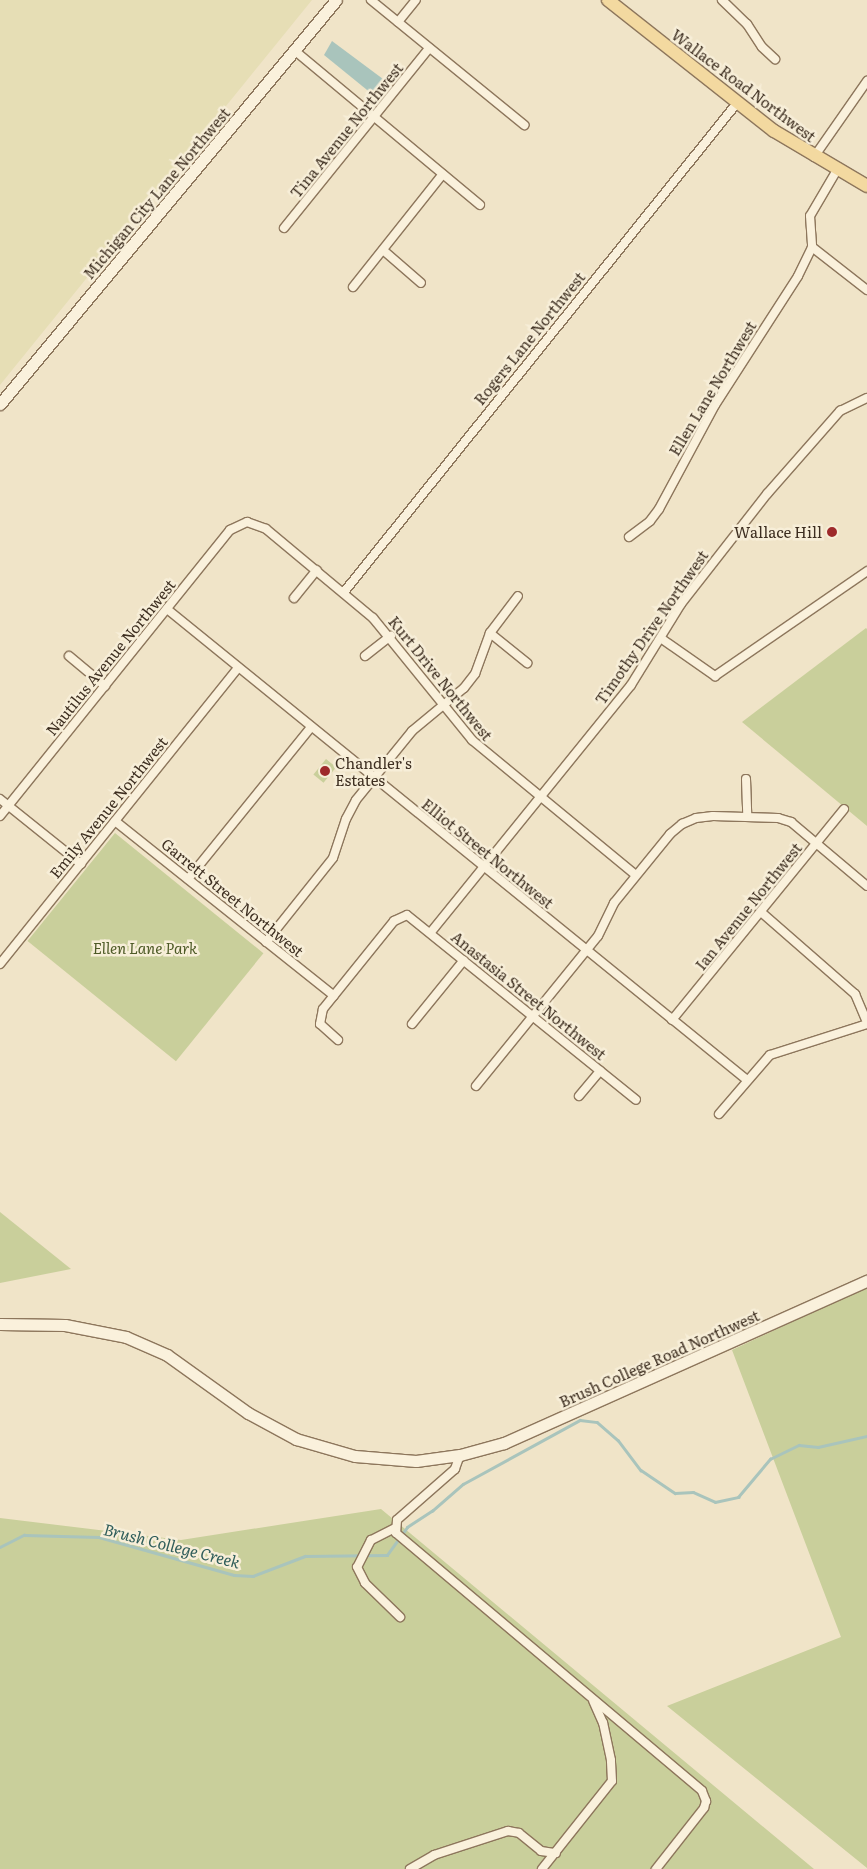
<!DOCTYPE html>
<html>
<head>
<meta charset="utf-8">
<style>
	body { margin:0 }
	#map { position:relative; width:867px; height:1869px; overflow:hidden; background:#f0e4c8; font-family:Literata,serif }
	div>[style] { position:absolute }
	.farmland>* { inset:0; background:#e6deb5 }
	.green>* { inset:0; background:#c9cf9b; transform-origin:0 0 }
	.water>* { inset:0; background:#a9c4bc }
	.stream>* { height:2.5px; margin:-1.25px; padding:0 1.25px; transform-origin:1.25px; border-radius:1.25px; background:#a9c4bc }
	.roads { filter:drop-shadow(1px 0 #8d765c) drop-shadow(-1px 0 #8d765c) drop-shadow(0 1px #8d765c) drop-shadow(0 -1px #8d765c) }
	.street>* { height:8px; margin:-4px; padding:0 4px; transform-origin:4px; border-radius:4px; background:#faf1dc }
	.secondary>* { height:11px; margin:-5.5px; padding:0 5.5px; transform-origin:5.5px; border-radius:5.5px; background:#faf1dc }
	.primary>* { height:12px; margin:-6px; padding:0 6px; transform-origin:6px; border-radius:6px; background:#f3d9a0 }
	.dots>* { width:14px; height:14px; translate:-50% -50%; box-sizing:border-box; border:2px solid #f7eed8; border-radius:50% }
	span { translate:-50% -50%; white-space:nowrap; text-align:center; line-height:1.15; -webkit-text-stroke:5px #f7eed8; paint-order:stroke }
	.street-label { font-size:15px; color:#3d2e20 }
	.poi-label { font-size:15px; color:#3d2e20 }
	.right { translate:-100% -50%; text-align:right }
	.left { translate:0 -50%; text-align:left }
	.park-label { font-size:15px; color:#4d5a26; font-style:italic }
	.water-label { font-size:16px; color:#2f5d5a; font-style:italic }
</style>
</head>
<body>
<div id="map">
	<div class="farmland">
		<div style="clip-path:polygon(0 0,312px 0,0 385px)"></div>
	</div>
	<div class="green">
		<div style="clip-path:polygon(866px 628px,867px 629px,867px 826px,742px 722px)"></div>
		<div style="left:326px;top:759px;width:13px;height:20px;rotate:39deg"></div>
		<div style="left:115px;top:833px;width:191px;height:139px;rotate:39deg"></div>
		<div style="clip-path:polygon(0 1212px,71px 1269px,0 1283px)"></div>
		<div style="clip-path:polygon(867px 1287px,867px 1868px,667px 1706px,841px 1637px,732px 1350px)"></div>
		<div style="clip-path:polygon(381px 1509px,814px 1869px,0 1869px,0 1518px,181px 1540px)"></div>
	</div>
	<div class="water">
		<div style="clip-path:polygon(332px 41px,383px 79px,377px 92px,372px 94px,324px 55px)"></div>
	</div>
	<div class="stream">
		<div style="left:0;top:1547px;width:27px;rotate:-27deg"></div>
		<div style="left:24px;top:1535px;width:75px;rotate:1.5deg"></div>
		<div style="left:99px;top:1537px;width:140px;rotate:15.7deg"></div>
		<div style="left:234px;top:1575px;width:19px;rotate:3deg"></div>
		<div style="left:253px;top:1576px;width:56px;rotate:-21deg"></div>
		<div style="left:305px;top:1556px;width:82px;rotate:-0.7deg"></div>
		<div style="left:387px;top:1555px;width:34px;rotate:-54deg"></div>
		<div style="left:407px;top:1527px;width:30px;rotate:-33deg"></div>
		<div style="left:432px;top:1511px;width:41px;rotate:-41.1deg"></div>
		<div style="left:463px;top:1484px;width:133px;rotate:-28.7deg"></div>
		<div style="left:580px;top:1420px;width:17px;rotate:7deg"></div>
		<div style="left:597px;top:1422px;width:28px;rotate:41deg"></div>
		<div style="left:618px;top:1440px;width:38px;rotate:53deg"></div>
		<div style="left:641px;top:1470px;width:41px;rotate:34.1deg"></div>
		<div style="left:675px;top:1493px;width:18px;rotate:-3deg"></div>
		<div style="left:693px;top:1492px;width:24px;rotate:24deg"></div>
		<div style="left:715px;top:1502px;width:24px;rotate:-12deg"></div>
		<div style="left:738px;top:1497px;width:50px;rotate:-49.9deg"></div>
		<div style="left:770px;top:1459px;width:32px;rotate:-26deg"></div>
		<div style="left:799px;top:1445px;width:19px;rotate:6deg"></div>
		<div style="left:818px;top:1447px;width:50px;rotate:-12.7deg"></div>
	</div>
	<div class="roads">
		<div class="street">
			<div style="left:371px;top:0;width:198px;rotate:39.2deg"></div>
			<div style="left:722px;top:0;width:35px;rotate:44deg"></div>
			<div style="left:747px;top:24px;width:27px;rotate:57deg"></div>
			<div style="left:762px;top:47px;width:18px;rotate:43deg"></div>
			<div style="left:398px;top:22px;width:28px;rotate:-51deg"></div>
			<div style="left:294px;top:50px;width:242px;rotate:39.8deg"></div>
			<div style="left:814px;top:157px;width:93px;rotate:-55.1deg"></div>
			<div style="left:837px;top:170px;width:53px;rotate:120.4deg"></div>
			<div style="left:810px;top:216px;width:31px;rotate:86deg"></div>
			<div style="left:812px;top:247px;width:70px;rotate:38deg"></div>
			<div style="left:284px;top:228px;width:231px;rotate:-51.1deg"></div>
			<div style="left:383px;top:250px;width:50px;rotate:41deg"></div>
			<div style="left:353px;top:287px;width:144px;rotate:-51.5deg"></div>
			<div style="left:629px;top:537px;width:26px;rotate:-37deg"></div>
			<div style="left:650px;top:521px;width:15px;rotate:-53deg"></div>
			<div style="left:659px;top:509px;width:118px;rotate:-61.7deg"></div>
			<div style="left:715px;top:405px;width:153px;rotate:-57.2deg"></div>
			<div style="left:798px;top:276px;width:32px;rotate:-64deg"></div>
			<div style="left:344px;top:592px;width:627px;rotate:-51.21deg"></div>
			<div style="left:294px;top:598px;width:36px;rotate:-51deg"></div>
			<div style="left:167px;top:609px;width:747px;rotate:39.08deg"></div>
			<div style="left:490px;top:633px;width:48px;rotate:39deg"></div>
			<div style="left:662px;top:639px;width:65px;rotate:34.9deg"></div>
			<div style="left:715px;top:676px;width:185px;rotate:-34.6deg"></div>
			<div style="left:69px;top:656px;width:47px;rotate:39.8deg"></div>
			<div style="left:365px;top:656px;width:33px;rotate:-38deg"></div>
			<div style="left:746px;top:779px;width:38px;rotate:88deg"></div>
			<div style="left:0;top:799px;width:104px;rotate:38.7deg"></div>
			<div style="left:0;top:816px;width:367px;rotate:-51.2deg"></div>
			<div style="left:230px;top:530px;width:19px;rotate:-25deg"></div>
			<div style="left:247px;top:522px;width:20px;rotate:20deg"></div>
			<div style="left:266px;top:529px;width:139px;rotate:39.8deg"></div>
			<div style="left:373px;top:618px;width:157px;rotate:50.9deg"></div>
			<div style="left:472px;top:740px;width:212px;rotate:39.5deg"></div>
			<div style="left:115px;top:821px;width:280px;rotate:38.6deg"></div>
			<div style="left:188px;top:879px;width:196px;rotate:-51deg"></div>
			<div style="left:761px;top:912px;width:125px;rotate:41.1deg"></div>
			<div style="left:855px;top:994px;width:30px;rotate:67deg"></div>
			<div style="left:431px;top:932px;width:318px;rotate:-51deg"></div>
			<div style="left:631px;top:685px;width:95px;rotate:-58.3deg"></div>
			<div style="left:681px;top:604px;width:140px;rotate:-52deg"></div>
			<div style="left:767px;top:494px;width:111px;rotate:-48.7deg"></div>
			<div style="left:840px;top:411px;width:30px;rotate:-26deg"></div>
			<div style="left:266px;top:942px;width:107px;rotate:-51.4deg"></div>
			<div style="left:333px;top:858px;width:41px;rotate:-71.6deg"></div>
			<div style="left:346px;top:819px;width:21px;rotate:-62deg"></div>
			<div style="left:356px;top:800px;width:89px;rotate:-50.9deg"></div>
			<div style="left:412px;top:731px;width:67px;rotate:-39.6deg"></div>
			<div style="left:464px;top:688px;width:18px;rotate:-52deg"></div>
			<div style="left:475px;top:674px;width:44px;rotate:-69.9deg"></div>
			<div style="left:490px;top:633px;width:46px;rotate:-52.9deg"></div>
			<div style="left:0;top:964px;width:380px;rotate:-51.2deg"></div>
			<div style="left:672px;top:1020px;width:272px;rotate:-50.8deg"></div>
			<div style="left:412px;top:1024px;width:82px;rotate:-50.9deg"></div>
			<div style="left:338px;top:1040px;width:24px;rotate:-138deg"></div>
			<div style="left:320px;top:1024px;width:15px;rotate:-79deg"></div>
			<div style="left:323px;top:1009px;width:113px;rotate:-51.1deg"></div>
			<div style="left:394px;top:921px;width:14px;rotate:-25deg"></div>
			<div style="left:407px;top:915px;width:294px;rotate:38.9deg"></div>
			<div style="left:476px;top:1086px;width:193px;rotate:-50.9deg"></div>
			<div style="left:598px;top:936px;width:37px;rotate:-64deg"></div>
			<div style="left:614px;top:903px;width:89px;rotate:-50.9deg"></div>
			<div style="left:670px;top:834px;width:16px;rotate:-40deg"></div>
			<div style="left:682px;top:824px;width:15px;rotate:-23deg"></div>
			<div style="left:696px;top:818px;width:17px;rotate:-7deg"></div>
			<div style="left:713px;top:816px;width:65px;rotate:1.8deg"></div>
			<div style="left:778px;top:818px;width:14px;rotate:17deg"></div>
			<div style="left:791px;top:822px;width:99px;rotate:40.1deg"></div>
			<div style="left:579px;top:1096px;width:33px;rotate:-50deg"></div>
			<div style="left:719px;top:1114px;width:78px;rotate:-49.2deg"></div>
			<div style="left:770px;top:1055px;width:102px;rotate:-17.7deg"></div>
			<div style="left:460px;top:1455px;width:15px;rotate:110deg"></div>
			<div style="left:455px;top:1469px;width:77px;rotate:138.7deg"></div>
			<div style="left:397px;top:1520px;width:13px;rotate:94deg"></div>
			<div style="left:396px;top:1533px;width:400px;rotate:40.1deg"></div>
			<div style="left:702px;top:1791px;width:11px;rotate:68deg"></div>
			<div style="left:706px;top:1801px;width:7px;rotate:106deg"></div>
			<div style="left:704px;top:1808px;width:78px;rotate:128.2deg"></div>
			<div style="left:395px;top:1528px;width:27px;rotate:153deg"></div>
			<div style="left:371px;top:1540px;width:30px;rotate:117deg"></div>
			<div style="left:357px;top:1567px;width:18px;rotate:63deg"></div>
			<div style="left:365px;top:1583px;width:49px;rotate:44.2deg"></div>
			<div style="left:410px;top:1869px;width:28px;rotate:-30deg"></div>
			<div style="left:434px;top:1855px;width:78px;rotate:-18deg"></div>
			<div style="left:508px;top:1831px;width:11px;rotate:10deg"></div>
			<div style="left:519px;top:1833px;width:28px;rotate:39deg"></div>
			<div style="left:541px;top:1851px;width:15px;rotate:8deg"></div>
			<div style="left:542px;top:1869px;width:112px;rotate:-51.5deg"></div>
			<div style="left:612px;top:1781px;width:21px;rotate:-93deg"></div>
			<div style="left:611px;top:1760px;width:38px;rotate:-102deg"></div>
			<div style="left:603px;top:1723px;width:24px;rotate:-114deg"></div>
		</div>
		<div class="secondary">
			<div style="left:0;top:404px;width:525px;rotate:-50.25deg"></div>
			<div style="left:0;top:1324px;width:65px;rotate:0.9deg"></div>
			<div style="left:65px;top:1325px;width:62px;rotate:11.1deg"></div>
			<div style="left:126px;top:1337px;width:45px;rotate:23.7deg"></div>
			<div style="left:167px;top:1355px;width:100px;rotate:35.6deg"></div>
			<div style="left:248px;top:1413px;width:55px;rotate:28.4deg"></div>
			<div style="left:296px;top:1439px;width:61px;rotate:16.1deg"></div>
			<div style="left:355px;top:1456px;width:61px;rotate:4.7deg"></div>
			<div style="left:416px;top:1461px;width:44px;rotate:-7.8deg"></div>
			<div style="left:460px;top:1455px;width:46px;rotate:-15.3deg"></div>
			<div style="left:504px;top:1443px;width:398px;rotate:-24.1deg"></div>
		</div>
		<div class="primary">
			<div style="left:608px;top:0;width:211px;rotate:38.3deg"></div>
			<div style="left:774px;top:131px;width:108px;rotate:30.6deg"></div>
		</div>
	</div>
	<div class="dots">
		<div style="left:832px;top:532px;background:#9e2a2b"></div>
		<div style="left:325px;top:771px;background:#9e2a2b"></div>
	</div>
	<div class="street-label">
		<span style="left:744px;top:85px;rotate:37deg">Wallace Road Northwest</span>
		<span style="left:346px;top:130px;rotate:-51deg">Tina Avenue Northwest</span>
		<span style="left:156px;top:193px;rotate:-50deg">Michigan City Lane Northwest</span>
		<span style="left:529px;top:338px;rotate:-51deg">Rogers Lane Northwest</span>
		<span style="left:712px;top:388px;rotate:-59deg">Ellen Lane Northwest</span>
		<span style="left:651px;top:627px;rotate:-55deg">Timothy Drive Northwest</span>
		<span style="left:110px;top:657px;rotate:-51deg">Nautilus Avenue Northwest</span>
		<span style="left:441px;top:678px;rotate:51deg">Kurt Drive Northwest</span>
		<span style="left:108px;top:807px;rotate:-51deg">Emily Avenue Northwest</span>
		<span style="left:488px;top:853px;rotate:39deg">Elliot Street Northwest</span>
		<span style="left:233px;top:897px;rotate:39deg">Garrett Street Northwest</span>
		<span style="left:748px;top:906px;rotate:-51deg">Ian Avenue Northwest</span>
		<span style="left:529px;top:995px;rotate:39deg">Anastasia Street Northwest</span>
		<span style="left:659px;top:1358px;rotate:-24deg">Brush College Road Northwest</span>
	</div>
	<div class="poi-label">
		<span class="right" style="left:822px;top:532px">Wallace Hill</span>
		<span class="left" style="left:335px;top:771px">Chandler's<br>Estates</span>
	</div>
	<div class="park-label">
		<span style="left:145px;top:948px">Ellen Lane Park</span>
	</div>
	<div class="water-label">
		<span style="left:172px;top:1545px;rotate:14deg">Brush College Creek</span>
	</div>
</div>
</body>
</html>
